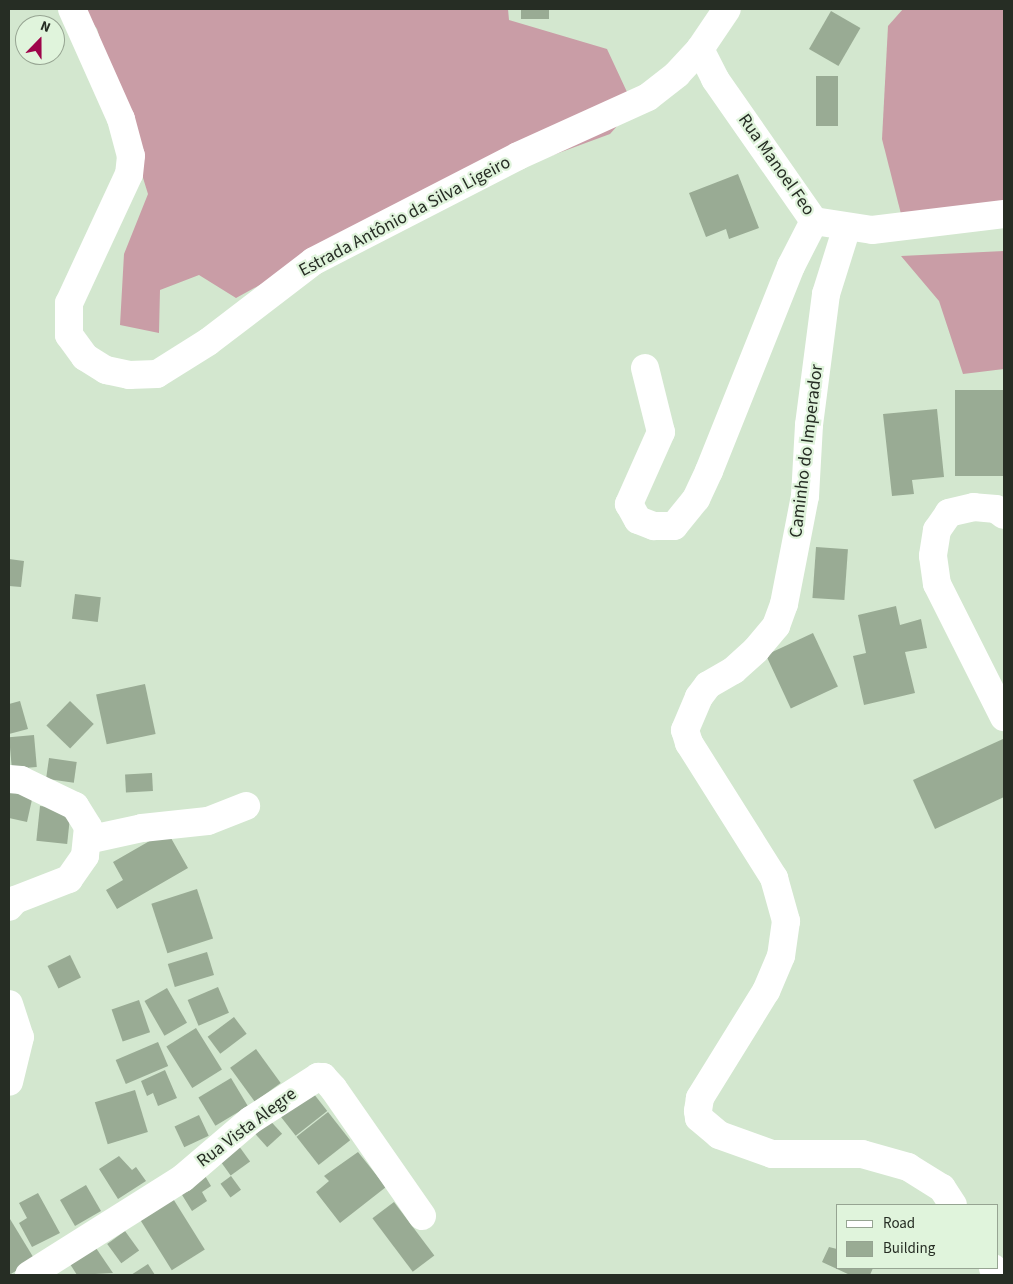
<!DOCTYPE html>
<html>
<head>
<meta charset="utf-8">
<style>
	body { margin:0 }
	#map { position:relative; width:1013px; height:1284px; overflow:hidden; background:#d3e7cf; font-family:"Source Sans 3",sans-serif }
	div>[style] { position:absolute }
	.forest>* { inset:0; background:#c99da6 }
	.building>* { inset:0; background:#99ab94; transform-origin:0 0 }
	.minor>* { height:28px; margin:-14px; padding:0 14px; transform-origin:14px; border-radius:14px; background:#fff }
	span { translate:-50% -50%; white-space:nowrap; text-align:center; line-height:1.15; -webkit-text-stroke:4.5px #e0f4dc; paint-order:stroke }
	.street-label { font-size:18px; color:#262d24 }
	.frame { position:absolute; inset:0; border:10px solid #262d24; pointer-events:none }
	.legend { position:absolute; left:836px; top:1204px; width:162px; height:65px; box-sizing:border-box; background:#e0f4dc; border:1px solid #96a492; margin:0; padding:6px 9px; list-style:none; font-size:15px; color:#262d24 }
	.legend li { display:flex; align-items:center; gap:10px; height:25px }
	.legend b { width:25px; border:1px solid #96a492 }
	.north { position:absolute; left:15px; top:15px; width:50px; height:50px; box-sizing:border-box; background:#e0f4dc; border:1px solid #96a492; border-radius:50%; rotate:22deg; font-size:14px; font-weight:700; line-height:20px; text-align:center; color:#262d24 }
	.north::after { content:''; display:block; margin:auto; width:18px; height:22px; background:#9e044a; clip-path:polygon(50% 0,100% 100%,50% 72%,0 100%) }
</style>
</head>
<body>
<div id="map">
	<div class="forest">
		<div style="clip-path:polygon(83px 9px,508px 9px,509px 20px,607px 49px,634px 107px,610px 134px,383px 218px,236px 298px,199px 275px,160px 290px,159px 333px,120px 325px,124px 254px,148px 194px,97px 29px)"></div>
		<div style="clip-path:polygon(903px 9px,1004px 9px,1004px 205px,901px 214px,882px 139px,888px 26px)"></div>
		<div style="clip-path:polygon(1004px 251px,1004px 369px,963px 374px,939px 301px,901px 256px)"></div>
	</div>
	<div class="building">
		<div style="left:521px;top:9px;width:28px;height:10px"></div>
		<div style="left:831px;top:11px;width:34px;height:44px;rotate:30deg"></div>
		<div style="left:816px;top:76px;width:22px;height:50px"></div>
		<div style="clip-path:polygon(738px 174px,759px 228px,729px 239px,726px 229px,706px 237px,689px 193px)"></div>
		<div style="left:955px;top:390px;width:49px;height:86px"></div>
		<div style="clip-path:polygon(937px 409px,944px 477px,912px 480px,914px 494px,892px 496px,883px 414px)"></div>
		<div style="left:816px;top:547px;width:32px;height:51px;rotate:4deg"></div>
		<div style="clip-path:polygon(9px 559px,24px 561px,21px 587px,9px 586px)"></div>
		<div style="left:75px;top:594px;width:26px;height:25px;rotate:7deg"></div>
		<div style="clip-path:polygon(896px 606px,900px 625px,921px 619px,927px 648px,905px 652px,915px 693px,864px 705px,853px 656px,866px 653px,858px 615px)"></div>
		<div style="left:813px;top:633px;width:59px;height:52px;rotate:65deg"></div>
		<div style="left:145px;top:684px;width:51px;height:50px;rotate:78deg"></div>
		<div style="clip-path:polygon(20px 701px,28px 729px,9px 734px,9px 704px)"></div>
		<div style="left:70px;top:701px;width:33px;height:34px;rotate:44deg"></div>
		<div style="left:34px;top:735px;width:32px;height:25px;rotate:85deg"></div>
		<div style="clip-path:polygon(1003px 739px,1004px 797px,935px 829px,913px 780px)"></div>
		<div style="left:49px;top:758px;width:28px;height:21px;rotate:8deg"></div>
		<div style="left:152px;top:773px;width:18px;height:27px;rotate:87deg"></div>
		<div style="clip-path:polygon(9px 790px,33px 795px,27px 822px,9px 818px)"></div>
		<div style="left:40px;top:806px;width:31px;height:35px;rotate:6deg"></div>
		<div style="clip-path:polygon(167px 831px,188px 868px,117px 909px,106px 890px,123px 880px,113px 862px)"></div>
		<div style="left:197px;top:889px;width:52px;height:48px;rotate:72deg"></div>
		<div style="left:207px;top:952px;width:24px;height:41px;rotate:73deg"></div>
		<div style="left:70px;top:955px;width:25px;height:25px;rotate:64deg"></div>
		<div style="left:218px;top:987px;width:28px;height:33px;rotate:67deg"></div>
		<div style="left:167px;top:988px;width:40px;height:26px;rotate:60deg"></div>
		<div style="left:139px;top:1000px;width:34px;height:29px;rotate:71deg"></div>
		<div style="left:234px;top:1017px;width:21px;height:33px;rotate:53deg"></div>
		<div style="left:196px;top:1028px;width:49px;height:35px;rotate:58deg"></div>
		<div style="left:158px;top:1042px;width:26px;height:46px;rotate:67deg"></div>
		<div style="left:256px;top:1049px;width:42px;height:32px;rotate:54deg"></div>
		<div style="clip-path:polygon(165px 1070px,177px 1098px,158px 1106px,153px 1093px,147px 1096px,141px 1081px)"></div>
		<div style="left:231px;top:1078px;width:33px;height:38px;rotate:59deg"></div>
		<div style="left:310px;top:1089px;width:28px;height:40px;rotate:52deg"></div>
		<div style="left:135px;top:1090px;width:44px;height:42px;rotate:73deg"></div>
		<div style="left:328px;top:1112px;width:36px;height:40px;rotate:52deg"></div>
		<div style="left:199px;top:1115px;width:23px;height:27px;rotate:65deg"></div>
		<div style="left:266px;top:1116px;width:24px;height:20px;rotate:48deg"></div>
		<div style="left:236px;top:1142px;width:24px;height:24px;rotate:54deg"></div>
		<div style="clip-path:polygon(358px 1152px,386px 1187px,340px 1223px,316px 1192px,329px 1181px,324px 1176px)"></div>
		<div style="clip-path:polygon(119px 1156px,132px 1170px,136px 1167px,146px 1181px,118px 1199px,99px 1169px)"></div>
		<div style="clip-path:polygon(204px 1174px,211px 1186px,202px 1192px,207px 1201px,192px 1211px,179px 1190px)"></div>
		<div style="left:231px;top:1176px;width:17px;height:13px;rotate:54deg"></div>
		<div style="left:86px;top:1185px;width:30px;height:30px;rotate:60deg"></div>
		<div style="clip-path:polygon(38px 1193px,60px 1233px,32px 1247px,19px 1223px,27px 1218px,19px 1203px)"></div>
		<div style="left:172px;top:1197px;width:62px;height:39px;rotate:58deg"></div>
		<div style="left:394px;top:1202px;width:67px;height:27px;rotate:53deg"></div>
		<div style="clip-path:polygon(10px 1219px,35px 1260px,9px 1275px,9px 1220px)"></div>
		<div style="left:125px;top:1231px;width:24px;height:22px;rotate:54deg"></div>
		<div style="clip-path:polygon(829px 1247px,837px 1249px,837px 1268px,873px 1268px,870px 1275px,850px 1275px,822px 1262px)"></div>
		<div style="clip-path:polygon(96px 1248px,113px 1273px,77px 1275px,70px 1264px)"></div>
		<div style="clip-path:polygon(148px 1264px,155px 1275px,131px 1275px)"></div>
	</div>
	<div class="minor">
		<div style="left:72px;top:9px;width:120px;rotate:66deg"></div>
		<div style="left:121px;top:119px;width:38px;rotate:75deg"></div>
		<div style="left:131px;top:156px;width:18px;rotate:96deg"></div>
		<div style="left:129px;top:174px;width:142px;rotate:114.9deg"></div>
		<div style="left:69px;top:303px;width:32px;rotate:90deg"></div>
		<div style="left:69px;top:335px;width:27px;rotate:54deg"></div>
		<div style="left:85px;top:357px;width:25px;rotate:32deg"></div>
		<div style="left:106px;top:370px;width:24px;rotate:12deg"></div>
		<div style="left:129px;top:375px;width:28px;rotate:-2deg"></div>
		<div style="left:157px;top:374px;width:60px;rotate:-32.1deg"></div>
		<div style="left:208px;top:342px;width:133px;rotate:-37.4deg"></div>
		<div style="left:314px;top:261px;width:229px;rotate:-27.2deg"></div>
		<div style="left:518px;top:156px;width:143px;rotate:-24.4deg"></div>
		<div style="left:648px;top:97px;width:37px;rotate:-38deg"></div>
		<div style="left:677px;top:74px;width:34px;rotate:-47deg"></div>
		<div style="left:700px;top:49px;width:48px;rotate:-56deg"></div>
		<div style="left:700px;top:49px;width:34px;rotate:63deg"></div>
		<div style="left:715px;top:79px;width:173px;rotate:55.1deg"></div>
		<div style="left:814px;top:221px;width:59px;rotate:8.8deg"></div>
		<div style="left:872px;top:230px;width:133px;rotate:-6.9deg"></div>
		<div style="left:847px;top:227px;width:70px;rotate:107.4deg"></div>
		<div style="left:826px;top:294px;width:132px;rotate:97.4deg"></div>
		<div style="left:809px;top:425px;width:71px;rotate:93.2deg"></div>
		<div style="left:805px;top:496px;width:110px;rotate:101deg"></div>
		<div style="left:784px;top:604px;width:23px;rotate:110deg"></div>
		<div style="left:776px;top:626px;width:31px;rotate:130deg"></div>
		<div style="left:756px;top:650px;width:30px;rotate:138deg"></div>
		<div style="left:734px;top:670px;width:30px;rotate:150deg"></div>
		<div style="left:708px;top:685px;width:15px;rotate:127deg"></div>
		<div style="left:699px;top:697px;width:36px;rotate:113deg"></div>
		<div style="left:685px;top:730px;width:14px;rotate:73deg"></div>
		<div style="left:689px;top:743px;width:160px;rotate:57.8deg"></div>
		<div style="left:774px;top:878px;width:45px;rotate:74.4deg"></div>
		<div style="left:786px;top:921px;width:35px;rotate:98deg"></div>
		<div style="left:781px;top:956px;width:38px;rotate:113deg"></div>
		<div style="left:766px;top:991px;width:126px;rotate:121.7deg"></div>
		<div style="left:700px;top:1098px;width:13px;rotate:99deg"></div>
		<div style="left:698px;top:1111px;width:7px;rotate:82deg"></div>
		<div style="left:699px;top:1118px;width:26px;rotate:40deg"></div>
		<div style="left:719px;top:1135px;width:56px;rotate:19.7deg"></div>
		<div style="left:772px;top:1154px;width:90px"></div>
		<div style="left:862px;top:1154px;width:48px;rotate:15.8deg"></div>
		<div style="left:908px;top:1167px;width:40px;rotate:32deg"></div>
		<div style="left:942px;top:1188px;width:20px;rotate:57deg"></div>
		<div style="left:645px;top:368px;width:66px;rotate:76deg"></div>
		<div style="left:661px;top:432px;width:79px;rotate:114deg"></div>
		<div style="left:629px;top:504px;width:18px;rotate:61deg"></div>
		<div style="left:638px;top:520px;width:17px;rotate:21deg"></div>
		<div style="left:654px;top:526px;width:20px"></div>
		<div style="left:674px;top:526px;width:35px;rotate:-51deg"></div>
		<div style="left:696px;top:499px;width:31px;rotate:-65deg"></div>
		<div style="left:709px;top:471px;width:221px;rotate:-68.2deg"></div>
		<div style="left:791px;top:266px;width:51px;rotate:-62.9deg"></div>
		<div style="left:1004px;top:515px;width:10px;rotate:-143deg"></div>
		<div style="left:996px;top:509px;width:22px;rotate:-175deg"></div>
		<div style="left:974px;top:507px;width:26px;rotate:167deg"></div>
		<div style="left:949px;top:513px;width:21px;rotate:125deg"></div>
		<div style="left:937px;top:530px;width:26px;rotate:99deg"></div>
		<div style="left:933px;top:556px;width:28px;rotate:82deg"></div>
		<div style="left:937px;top:584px;width:149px;rotate:63.3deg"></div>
		<div style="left:9px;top:779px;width:12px;rotate:5deg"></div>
		<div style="left:21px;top:780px;width:60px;rotate:25.7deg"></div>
		<div style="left:75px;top:806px;width:25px;rotate:58deg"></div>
		<div style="left:88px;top:827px;width:29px;rotate:96deg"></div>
		<div style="left:85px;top:856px;width:28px;rotate:125deg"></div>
		<div style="left:69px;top:879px;width:58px;rotate:158.7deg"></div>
		<div style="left:15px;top:900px;width:9px;rotate:131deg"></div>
		<div style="left:87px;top:840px;width:56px;rotate:-12.3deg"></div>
		<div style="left:142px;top:828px;width:66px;rotate:-6.1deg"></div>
		<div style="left:208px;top:821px;width:41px;rotate:-21.5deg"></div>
		<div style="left:9px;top:1004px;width:35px;rotate:72deg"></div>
		<div style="left:20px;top:1037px;width:46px;rotate:103.7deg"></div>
		<div style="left:993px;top:1268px;width:8px;rotate:67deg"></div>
		<div style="left:29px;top:1275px;width:182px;rotate:-32.2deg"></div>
		<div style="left:183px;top:1178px;width:89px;rotate:-40.5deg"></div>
		<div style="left:251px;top:1120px;width:80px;rotate:-32.7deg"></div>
		<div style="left:318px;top:1077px;width:5px"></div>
		<div style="left:323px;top:1077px;width:15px;rotate:48deg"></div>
		<div style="left:333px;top:1088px;width:156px;rotate:55.2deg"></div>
	</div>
	<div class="street-label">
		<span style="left:776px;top:165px;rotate:55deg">Rua Manoel Feo</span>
		<span style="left:405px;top:217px;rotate:-28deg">Estrada Antônio da Silva Ligeiro</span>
		<span style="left:807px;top:451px;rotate:-83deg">Caminho do Imperador</span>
		<span style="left:247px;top:1128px;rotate:-37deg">Rua Vista Alegre</span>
	</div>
	<div class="frame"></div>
	<ul class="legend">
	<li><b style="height:6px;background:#fff"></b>Road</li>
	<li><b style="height:14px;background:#99ab94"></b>Building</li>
	</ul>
	<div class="north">N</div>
</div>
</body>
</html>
